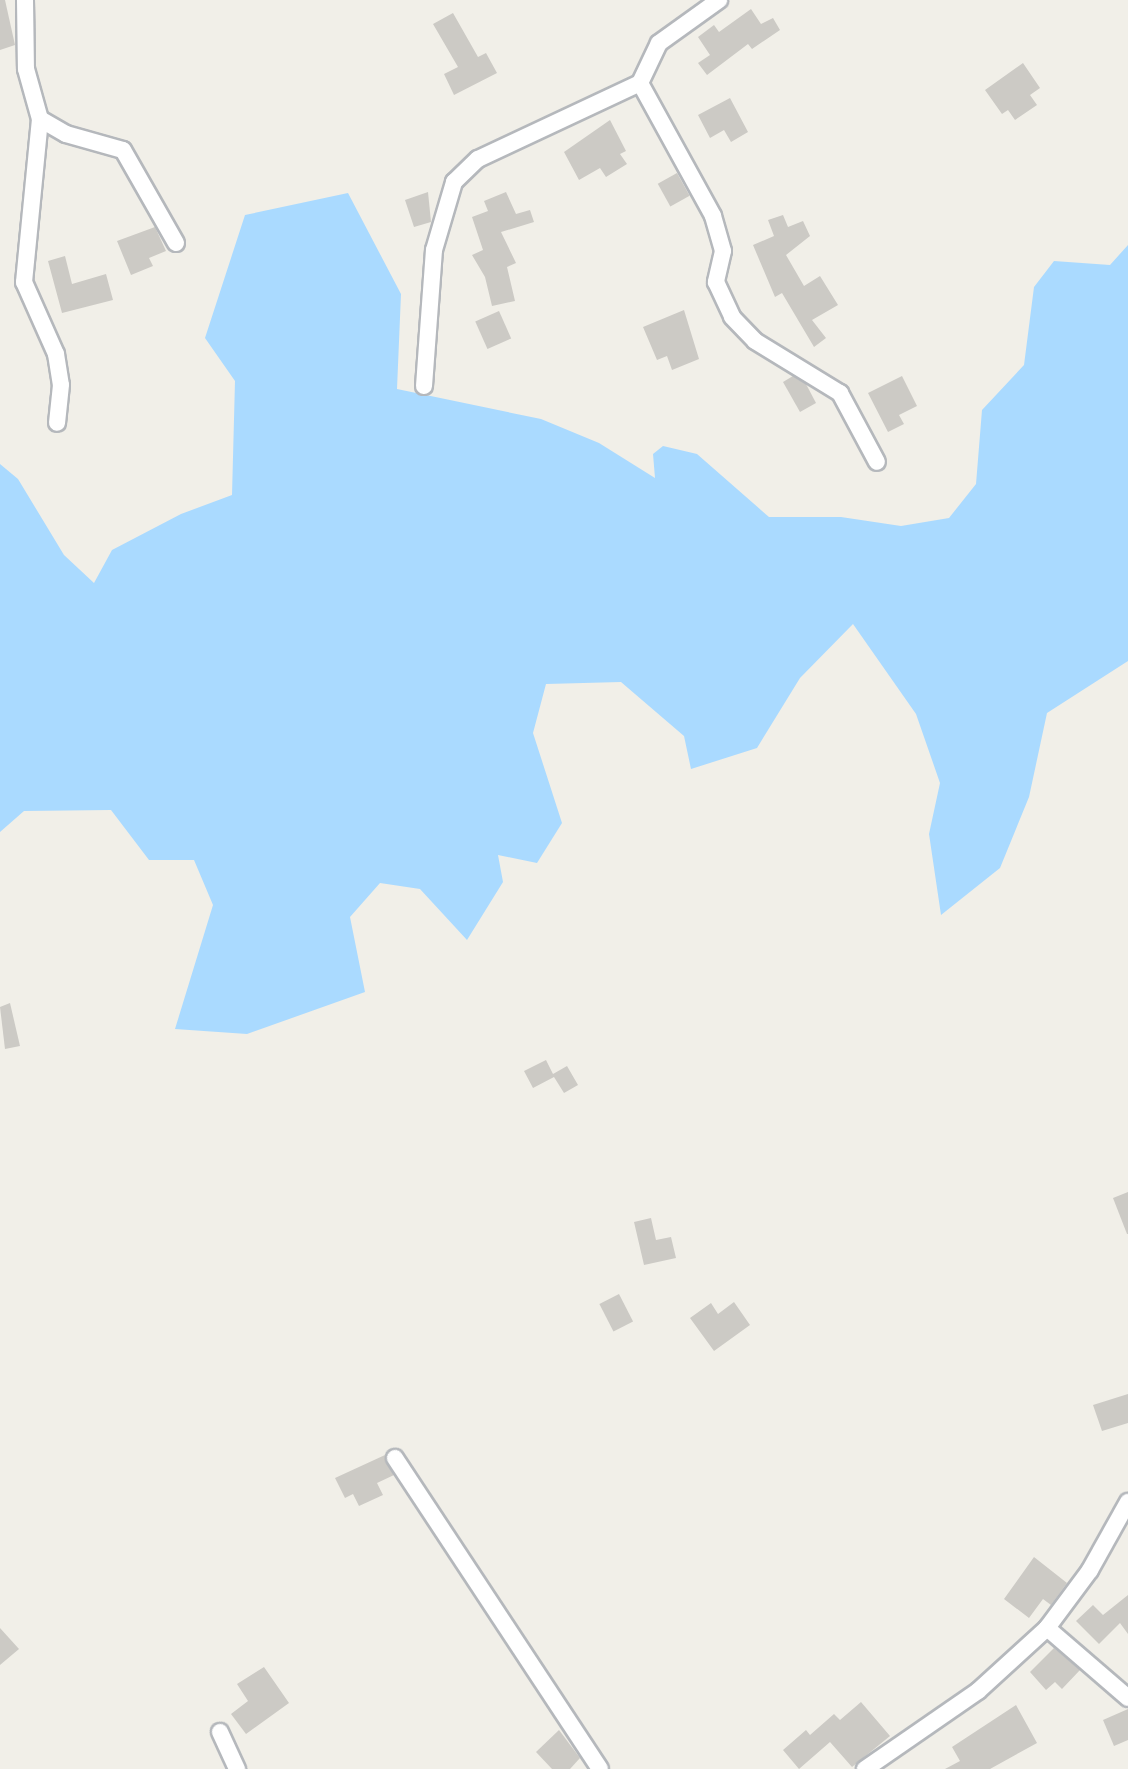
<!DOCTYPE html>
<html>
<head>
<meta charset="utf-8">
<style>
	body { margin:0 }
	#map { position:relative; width:1128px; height:1769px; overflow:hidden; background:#f1efe8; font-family:"IBM Plex Sans",sans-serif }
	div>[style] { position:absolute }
	.water>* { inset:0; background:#aadaff }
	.building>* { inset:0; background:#cccac5; transform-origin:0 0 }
	.roads { filter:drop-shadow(2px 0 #b5b8bc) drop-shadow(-2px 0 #b5b8bc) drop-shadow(0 2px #b5b8bc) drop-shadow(0 -2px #b5b8bc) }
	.minor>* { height:16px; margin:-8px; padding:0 8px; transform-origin:8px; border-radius:8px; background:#fff }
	span { translate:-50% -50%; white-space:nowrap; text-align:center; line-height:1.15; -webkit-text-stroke:5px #fff; paint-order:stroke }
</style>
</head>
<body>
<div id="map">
	<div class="water">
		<div style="clip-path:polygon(348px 193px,401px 294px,397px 389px,541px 419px,599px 443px,655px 478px,653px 454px,663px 446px,697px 454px,769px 517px,841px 517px,901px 526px,949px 518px,976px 484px,982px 410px,1024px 365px,1034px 287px,1054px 261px,1110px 265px,1128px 245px,1128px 661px,1047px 713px,1029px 797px,1000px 868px,941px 915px,929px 834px,940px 783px,916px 714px,853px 624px,800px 678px,757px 748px,691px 769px,684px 736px,621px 682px,546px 684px,533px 733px,562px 823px,537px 863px,498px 855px,503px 882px,467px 940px,420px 889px,380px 883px,350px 917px,365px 992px,247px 1034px,175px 1029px,213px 905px,194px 860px,149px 860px,111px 810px,24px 811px,0 832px,0 464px,18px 479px,64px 555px,94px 583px,112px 550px,181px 514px,232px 495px,235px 381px,205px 338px,245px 215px)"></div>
	</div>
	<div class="building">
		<div style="clip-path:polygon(0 0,5px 0,15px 45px,0 50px)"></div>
		<div style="clip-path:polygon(751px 9px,761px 24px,773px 18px,780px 30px,752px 49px,748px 44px,707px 75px,698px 63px,710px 55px,698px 37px,714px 25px,719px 32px)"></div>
		<div style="clip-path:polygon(453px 13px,478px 57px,486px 53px,497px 73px,454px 95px,444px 74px,458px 67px,433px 24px)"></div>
		<div style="clip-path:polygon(1023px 63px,1040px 88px,1030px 95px,1037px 105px,1015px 120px,1008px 110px,1002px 114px,985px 90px)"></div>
		<div style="clip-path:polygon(730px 98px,748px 132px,731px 142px,724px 130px,710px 138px,698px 115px)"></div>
		<div style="clip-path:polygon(610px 120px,626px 151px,620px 154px,627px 164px,606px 177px,600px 168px,579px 180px,564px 152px)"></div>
		<div style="left:677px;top:173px;width:26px;height:22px;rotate:61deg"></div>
		<div style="clip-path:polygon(428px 192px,431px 222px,414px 227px,405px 200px)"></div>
		<div style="clip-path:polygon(506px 192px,516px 214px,530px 210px,534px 222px,501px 232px,516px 263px,507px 267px,515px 301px,492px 306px,485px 277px,472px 255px,483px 250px,472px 217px,488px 211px,484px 201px)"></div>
		<div style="clip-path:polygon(783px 215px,788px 227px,803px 221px,810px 236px,786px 255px,804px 286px,820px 276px,838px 305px,812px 320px,826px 338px,814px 347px,782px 293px,775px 297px,753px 245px,774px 236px,768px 220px)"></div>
		<div style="clip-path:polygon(155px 227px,166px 251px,149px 258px,153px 266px,131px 275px,117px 241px)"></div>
		<div style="clip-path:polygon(65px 256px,72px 284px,106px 274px,113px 300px,62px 313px,48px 261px)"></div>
		<div style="clip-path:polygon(684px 310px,699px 359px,672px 370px,667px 356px,657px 360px,643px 327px)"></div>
		<div style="left:499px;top:311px;width:30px;height:26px;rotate:66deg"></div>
		<div style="clip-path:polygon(793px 376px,806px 384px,816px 403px,800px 412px,783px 382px)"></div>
		<div style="clip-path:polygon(902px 376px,917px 406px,899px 415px,904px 424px,888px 432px,868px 393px)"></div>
		<div style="clip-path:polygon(10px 1003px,20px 1046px,5px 1049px,0 1007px)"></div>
		<div style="clip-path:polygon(546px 1060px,553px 1074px,567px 1066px,578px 1085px,564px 1093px,554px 1077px,533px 1088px,524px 1071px)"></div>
		<div style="clip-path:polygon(1128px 1192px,1128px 1234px,1127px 1234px,1113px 1198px)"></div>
		<div style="clip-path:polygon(651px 1218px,656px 1240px,671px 1237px,676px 1258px,644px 1265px,634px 1222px)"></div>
		<div style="left:619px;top:1294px;width:31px;height:22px;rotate:63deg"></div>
		<div style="clip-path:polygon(734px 1302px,750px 1325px,714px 1351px,690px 1318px,711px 1303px,718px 1314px)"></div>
		<div style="clip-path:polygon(1128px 1394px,1128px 1423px,1102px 1431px,1093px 1405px)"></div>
		<div style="clip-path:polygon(385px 1455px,394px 1475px,377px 1483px,383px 1495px,359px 1506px,353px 1494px,345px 1498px,335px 1478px)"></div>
		<div style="clip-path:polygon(1034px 1557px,1067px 1583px,1051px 1605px,1043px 1599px,1029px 1618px,1004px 1599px)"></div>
		<div style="clip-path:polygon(1128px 1595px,1128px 1634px,1120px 1623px,1099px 1644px,1076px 1621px,1093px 1605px,1103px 1615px)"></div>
		<div style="clip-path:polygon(0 1628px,19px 1649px,0 1665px)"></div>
		<div style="clip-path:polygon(1054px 1648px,1080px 1670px,1062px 1689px,1055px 1682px,1046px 1690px,1030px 1672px)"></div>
		<div style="clip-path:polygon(264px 1667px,289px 1703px,246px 1734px,231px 1714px,248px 1701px,237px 1684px)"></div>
		<div style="clip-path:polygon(861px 1702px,890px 1736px,852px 1767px,830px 1742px,799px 1769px,783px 1750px,806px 1730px,810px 1735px,834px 1714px,840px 1720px)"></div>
		<div style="clip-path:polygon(1016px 1705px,1037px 1743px,990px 1769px,945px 1769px,960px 1761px,952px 1747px)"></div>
		<div style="clip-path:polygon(1128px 1709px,1128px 1740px,1114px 1746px,1103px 1720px)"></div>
		<div style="clip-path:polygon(559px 1730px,580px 1758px,570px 1769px,552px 1769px,536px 1752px)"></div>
	</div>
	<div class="roads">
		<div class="minor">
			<div style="left:25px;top:0;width:69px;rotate:89.2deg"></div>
			<div style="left:26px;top:69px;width:52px;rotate:74.4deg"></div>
			<div style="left:40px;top:119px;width:164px;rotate:95.6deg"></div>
			<div style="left:24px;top:282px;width:79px;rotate:66deg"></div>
			<div style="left:56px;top:354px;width:31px;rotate:81deg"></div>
			<div style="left:61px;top:385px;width:38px;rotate:96deg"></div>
			<div style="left:640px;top:83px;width:152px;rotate:61.2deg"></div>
			<div style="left:713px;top:216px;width:36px;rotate:74deg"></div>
			<div style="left:723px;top:251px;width:32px;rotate:103deg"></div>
			<div style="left:716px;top:282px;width:38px;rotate:65deg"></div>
			<div style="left:732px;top:317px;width:33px;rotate:46deg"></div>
			<div style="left:755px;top:341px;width:100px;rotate:31.5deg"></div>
			<div style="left:840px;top:393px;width:78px;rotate:61.8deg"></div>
			<div style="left:40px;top:119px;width:30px;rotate:30deg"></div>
			<div style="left:66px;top:134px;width:59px;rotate:15.7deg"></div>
			<div style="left:123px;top:150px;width:107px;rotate:60.3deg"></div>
			<div style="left:424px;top:386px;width:136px;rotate:-85.8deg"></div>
			<div style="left:434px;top:250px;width:71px;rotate:-73.6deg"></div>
			<div style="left:454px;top:182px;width:33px;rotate:-44deg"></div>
			<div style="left:478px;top:159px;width:179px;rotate:-25.1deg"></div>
			<div style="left:640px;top:83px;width:44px;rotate:-64.6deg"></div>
			<div style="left:659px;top:43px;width:74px;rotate:-35.6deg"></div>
			<div style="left:395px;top:1458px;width:372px;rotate:56.6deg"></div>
			<div style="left:1047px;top:1628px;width:107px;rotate:40.8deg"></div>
			<div style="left:220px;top:1732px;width:41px;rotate:65.3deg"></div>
			<div style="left:865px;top:1769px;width:137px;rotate:-34.6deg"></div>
			<div style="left:978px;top:1691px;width:93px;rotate:-42.4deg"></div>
			<div style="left:1047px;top:1628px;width:72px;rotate:-53.4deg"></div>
			<div style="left:1090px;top:1570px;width:78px;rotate:-60.8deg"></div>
		</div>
	</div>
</div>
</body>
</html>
